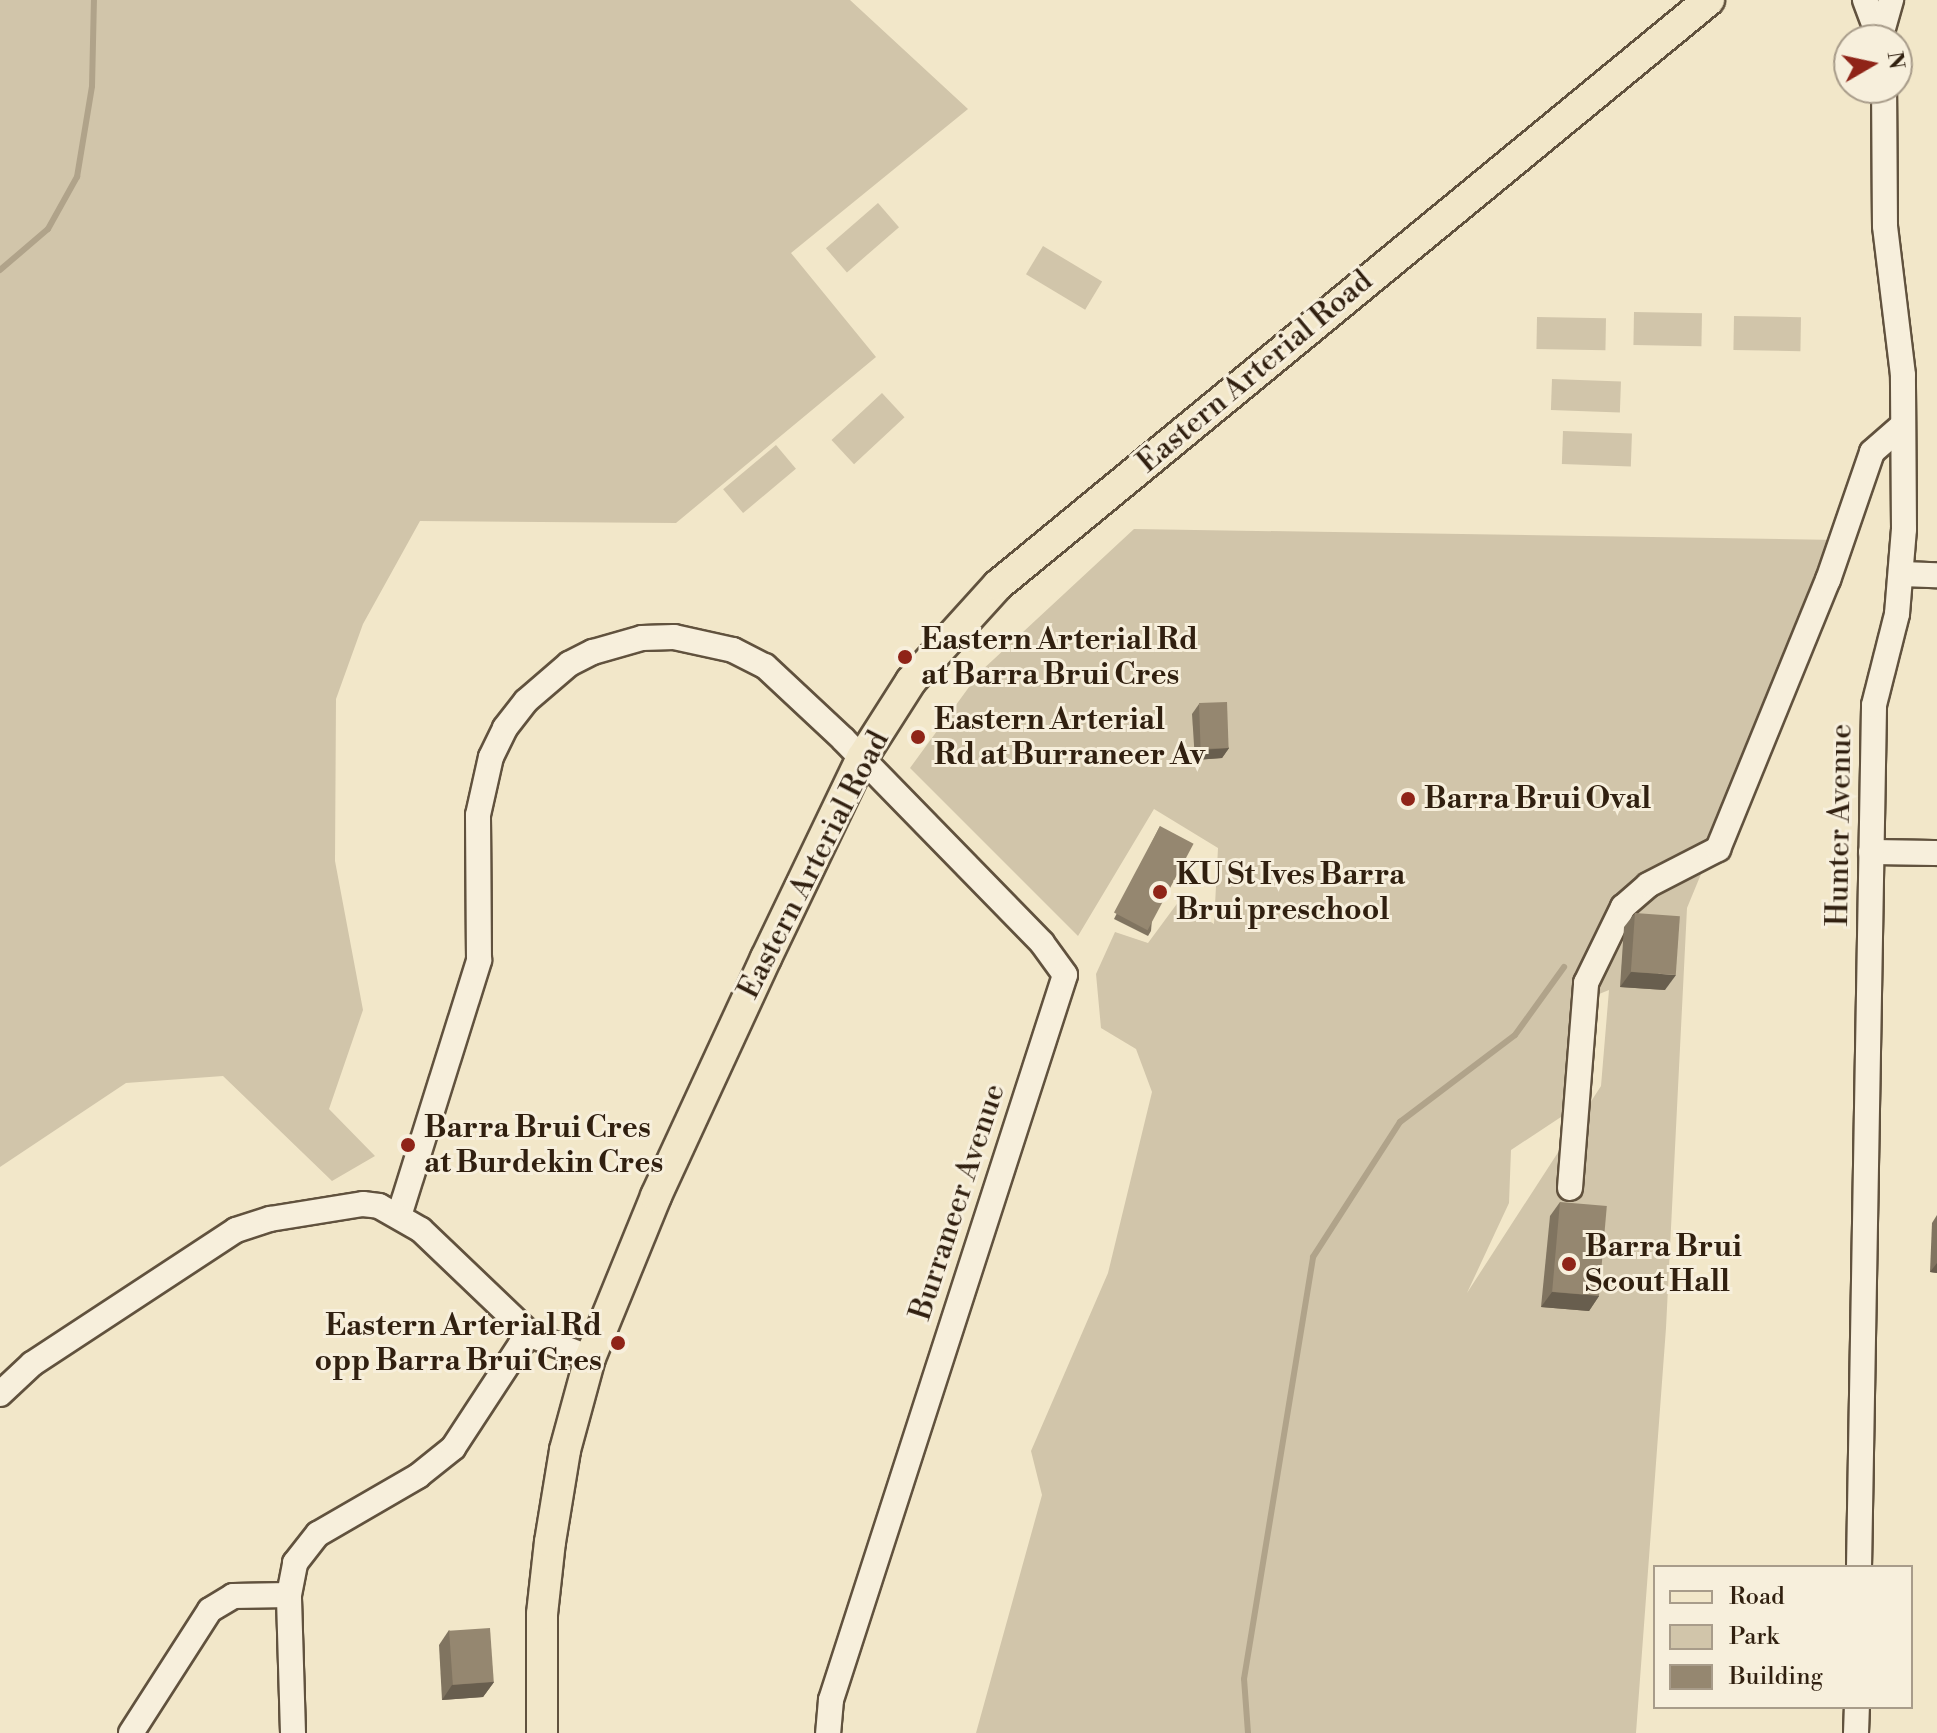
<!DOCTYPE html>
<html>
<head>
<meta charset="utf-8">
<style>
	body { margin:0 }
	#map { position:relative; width:1937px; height:1733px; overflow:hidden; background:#f2e7c9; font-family:"Libre Bodoni",serif }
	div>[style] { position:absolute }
	.green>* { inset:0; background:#d1c5aa; transform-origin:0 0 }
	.stream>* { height:6px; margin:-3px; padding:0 3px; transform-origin:3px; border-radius:3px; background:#b0a38a }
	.roads { filter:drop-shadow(2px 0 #61523e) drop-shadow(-2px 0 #61523e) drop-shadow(0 2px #61523e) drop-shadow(0 -2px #61523e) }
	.minor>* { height:24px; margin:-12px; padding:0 12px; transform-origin:12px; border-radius:12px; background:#f7efdc }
	.major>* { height:30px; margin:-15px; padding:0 15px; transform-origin:15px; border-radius:15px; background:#f2e7c9 }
	.wall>* { inset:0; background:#807460 }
	.shaded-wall>* { inset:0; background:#685e4e }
	.building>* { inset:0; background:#958770; transform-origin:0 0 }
	.dots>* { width:22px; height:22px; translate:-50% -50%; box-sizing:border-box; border:4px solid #f7efdc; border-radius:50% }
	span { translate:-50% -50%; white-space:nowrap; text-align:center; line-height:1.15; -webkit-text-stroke:6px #f7efdc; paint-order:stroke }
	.street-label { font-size:30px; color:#312010 }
	.poi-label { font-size:30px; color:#312010; font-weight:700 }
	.left { translate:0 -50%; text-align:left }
	.right { translate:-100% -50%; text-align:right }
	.legend { position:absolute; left:1653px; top:1565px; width:260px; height:144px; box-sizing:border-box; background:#f7efdc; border:2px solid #a89c8a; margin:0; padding:10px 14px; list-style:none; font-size:24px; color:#312010 }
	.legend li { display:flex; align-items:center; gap:16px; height:40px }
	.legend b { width:40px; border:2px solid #a89c8a }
	.north { position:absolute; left:1833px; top:24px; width:80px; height:80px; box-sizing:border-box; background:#f7efdc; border:2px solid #a89c8a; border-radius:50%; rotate:81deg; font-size:22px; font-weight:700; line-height:32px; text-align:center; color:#312010 }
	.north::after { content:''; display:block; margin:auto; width:28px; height:36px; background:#8f2418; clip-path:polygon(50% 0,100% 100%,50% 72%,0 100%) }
</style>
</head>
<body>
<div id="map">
	<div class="green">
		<div style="clip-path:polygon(0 0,850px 0,968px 109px,791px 253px,876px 357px,676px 523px,420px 521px,363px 624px,336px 699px,335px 861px,363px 1010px,329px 1109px,375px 1156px,332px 1181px,223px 1076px,126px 1083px,0 1167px)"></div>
		<div style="left:878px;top:203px;width:32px;height:69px;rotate:49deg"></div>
		<div style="left:1043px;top:246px;width:69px;height:33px;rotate:31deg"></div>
		<div style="left:1634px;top:312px;width:68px;height:33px;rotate:1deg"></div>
		<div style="left:1734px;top:316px;width:67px;height:34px;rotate:1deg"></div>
		<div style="left:1537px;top:317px;width:69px;height:32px;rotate:1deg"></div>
		<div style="left:1552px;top:379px;width:69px;height:31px;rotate:2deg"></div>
		<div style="left:882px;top:393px;width:33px;height:69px;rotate:47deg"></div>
		<div style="left:1563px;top:431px;width:69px;height:33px;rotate:2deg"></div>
		<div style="left:776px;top:445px;width:31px;height:69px;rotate:50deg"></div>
		<div style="clip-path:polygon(evenodd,1134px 529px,1839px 540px,1687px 908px,1666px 1328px,1636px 1733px,976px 1733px,1042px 1495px,1031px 1451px,1108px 1273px,1152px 1092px,1136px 1049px,1101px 1028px,1096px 974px,1115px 932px,1148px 943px,1179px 901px,1214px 924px,1218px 848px,1154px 809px,1078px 936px,910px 768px,980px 672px,1134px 529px,1609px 990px,1601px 1086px,1467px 1293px,1509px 1203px,1511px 1150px,1564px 1115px,1571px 1076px,1572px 1005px,1609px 990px)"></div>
	</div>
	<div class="stream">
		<div style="left:0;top:270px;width:63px;rotate:-40.5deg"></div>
		<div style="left:48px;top:229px;width:60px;rotate:-60.9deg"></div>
		<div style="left:77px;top:177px;width:92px;rotate:-80.6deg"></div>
		<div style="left:92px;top:86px;width:86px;rotate:-88.7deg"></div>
		<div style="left:1248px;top:1733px;width:54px;rotate:-94.2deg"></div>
		<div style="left:1244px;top:1679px;width:428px;rotate:-80.7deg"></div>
		<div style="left:1313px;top:1257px;width:161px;rotate:-57.2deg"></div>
		<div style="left:1400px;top:1122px;width:144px;rotate:-37.1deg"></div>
		<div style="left:1515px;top:1035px;width:84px;rotate:-54.2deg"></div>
	</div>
	<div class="roads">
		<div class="minor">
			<div style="left:1865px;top:0;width:43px;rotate:69.4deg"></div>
			<div style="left:1880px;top:39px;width:41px;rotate:-74.2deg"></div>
			<div style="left:1901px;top:574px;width:36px;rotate:2deg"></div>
			<div style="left:1871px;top:852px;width:66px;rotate:0.9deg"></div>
			<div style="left:1570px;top:1188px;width:206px;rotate:-85.5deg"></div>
			<div style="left:1586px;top:983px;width:85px;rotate:-64deg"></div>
			<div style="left:1623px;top:907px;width:33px;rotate:-41deg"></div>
			<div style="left:1648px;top:885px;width:79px;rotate:-27.2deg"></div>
			<div style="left:1718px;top:849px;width:291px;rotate:-67.8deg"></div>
			<div style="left:1828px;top:580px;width:135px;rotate:-71deg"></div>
			<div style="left:1872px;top:452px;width:41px;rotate:-41.1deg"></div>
			<div style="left:399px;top:1216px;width:268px;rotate:-72.6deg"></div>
			<div style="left:479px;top:960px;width:145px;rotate:-90.4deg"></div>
			<div style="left:478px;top:815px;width:59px;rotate:-77.4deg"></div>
			<div style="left:491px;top:757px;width:32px;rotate:-64deg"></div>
			<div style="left:505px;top:728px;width:34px;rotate:-52deg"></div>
			<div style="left:526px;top:701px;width:57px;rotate:-40.7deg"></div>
			<div style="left:569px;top:664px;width:27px;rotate:-27deg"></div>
			<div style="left:593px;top:652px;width:51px;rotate:-15.9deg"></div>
			<div style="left:642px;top:638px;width:32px;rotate:-2deg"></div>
			<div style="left:674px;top:637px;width:60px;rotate:12.4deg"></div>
			<div style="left:733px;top:650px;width:36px;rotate:27deg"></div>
			<div style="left:765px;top:666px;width:107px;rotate:43.1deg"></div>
			<div style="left:843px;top:739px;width:285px;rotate:45.7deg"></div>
			<div style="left:1042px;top:943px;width:39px;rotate:54deg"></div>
			<div style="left:1065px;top:975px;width:762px;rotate:107.89deg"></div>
			<div style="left:831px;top:1700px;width:33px;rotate:95deg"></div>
			<div style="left:0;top:1394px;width:44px;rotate:-43.2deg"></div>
			<div style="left:32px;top:1364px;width:244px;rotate:-33.3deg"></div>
			<div style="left:236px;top:1230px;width:36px;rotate:-18deg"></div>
			<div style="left:270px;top:1219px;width:94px;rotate:-9.2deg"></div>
			<div style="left:363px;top:1204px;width:16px;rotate:7deg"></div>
			<div style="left:379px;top:1206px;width:48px;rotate:29.7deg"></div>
			<div style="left:421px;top:1230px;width:152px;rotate:43.7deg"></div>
			<div style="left:531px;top:1335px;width:63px;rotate:21.3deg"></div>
			<div style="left:1859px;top:1567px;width:862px;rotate:-89deg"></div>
			<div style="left:1874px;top:705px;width:94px;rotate:-75.8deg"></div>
			<div style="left:1897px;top:614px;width:85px;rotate:-85.3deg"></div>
			<div style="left:1904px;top:529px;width:154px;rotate:-90.4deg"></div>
			<div style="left:1903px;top:375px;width:150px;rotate:-96.9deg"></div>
			<div style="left:1885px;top:226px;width:138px;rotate:-90.4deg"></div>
			<div style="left:131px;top:1733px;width:146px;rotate:-57.3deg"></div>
			<div style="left:210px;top:1610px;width:27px;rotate:-31deg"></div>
			<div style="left:233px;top:1596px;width:56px;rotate:-1deg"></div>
			<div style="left:293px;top:1733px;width:138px;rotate:-91.7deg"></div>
			<div style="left:289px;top:1595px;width:33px;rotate:-79deg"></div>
			<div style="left:295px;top:1563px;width:37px;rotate:-52deg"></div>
			<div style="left:318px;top:1534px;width:116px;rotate:-30.1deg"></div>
			<div style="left:418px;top:1476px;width:45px;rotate:-38.7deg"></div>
			<div style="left:453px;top:1448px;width:124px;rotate:-56.8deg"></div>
			<div style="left:521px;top:1344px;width:13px;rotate:-42deg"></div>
			<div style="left:1856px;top:1733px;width:26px;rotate:-88deg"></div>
		</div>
		<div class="major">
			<div style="left:542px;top:1733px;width:119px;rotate:-90deg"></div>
			<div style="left:542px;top:1614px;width:72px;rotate:-83.7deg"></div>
			<div style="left:550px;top:1542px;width:93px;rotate:-80.7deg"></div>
			<div style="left:565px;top:1450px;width:95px;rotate:-74.8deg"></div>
			<div style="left:590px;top:1358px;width:175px;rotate:-67.8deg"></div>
			<div style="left:656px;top:1196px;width:262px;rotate:-65.2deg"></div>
			<div style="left:766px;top:958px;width:222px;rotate:-64.4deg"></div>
			<div style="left:862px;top:758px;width:91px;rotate:-57.5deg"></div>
			<div style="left:911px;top:681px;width:130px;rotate:-47.8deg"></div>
			<div style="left:998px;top:585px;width:921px;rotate:-39.45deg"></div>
		</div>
	</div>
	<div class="wall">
		<div style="clip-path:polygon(1199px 704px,1229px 748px,1222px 758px,1195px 760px,1192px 714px)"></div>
		<div style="clip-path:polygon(1160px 826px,1151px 931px,1148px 936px,1114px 919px)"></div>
		<div style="clip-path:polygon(1635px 913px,1665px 990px,1620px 987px,1624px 927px)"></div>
		<div style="clip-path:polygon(1560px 1202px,1599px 1296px,1589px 1311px,1541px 1307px,1550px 1216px)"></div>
		<div style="clip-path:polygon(1937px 1215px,1937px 1273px,1930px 1272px,1932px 1223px)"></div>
		<div style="clip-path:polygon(449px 1630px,494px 1682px,483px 1697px,442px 1700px,439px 1645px)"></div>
	</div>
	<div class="shaded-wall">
		<div style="clip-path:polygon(1229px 748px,1222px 758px,1195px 760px,1202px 750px)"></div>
		<div style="clip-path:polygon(1631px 972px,1676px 975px,1665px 990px,1620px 987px)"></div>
		<div style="clip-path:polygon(1937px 1263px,1937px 1273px,1930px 1272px)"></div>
		<div style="clip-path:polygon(1552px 1292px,1599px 1296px,1589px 1311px,1541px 1307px)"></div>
		<div style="clip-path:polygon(494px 1682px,483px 1697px,442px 1700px,452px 1685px)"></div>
	</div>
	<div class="building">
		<div style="left:1227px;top:702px;width:46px;height:28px;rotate:88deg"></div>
		<div style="left:1160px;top:826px;width:38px;height:98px;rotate:28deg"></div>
		<div style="left:1635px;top:913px;width:45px;height:59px;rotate:4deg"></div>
		<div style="left:1560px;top:1202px;width:47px;height:90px;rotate:5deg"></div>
		<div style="left:490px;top:1628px;width:54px;height:41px;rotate:86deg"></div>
	</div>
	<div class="dots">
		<div style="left:905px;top:657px;background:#8f2418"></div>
		<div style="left:918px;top:737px;background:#8f2418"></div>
		<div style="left:1408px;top:799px;background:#8f2418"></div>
		<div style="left:1160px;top:892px;background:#8f2418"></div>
		<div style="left:408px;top:1145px;background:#8f2418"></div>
		<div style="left:1569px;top:1264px;background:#8f2418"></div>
		<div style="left:618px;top:1343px;background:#8f2418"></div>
	</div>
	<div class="street-label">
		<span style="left:1255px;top:372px;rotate:-40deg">Eastern Arterial Road</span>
		<span style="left:1840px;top:825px;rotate:-89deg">Hunter Avenue</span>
		<span style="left:814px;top:865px;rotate:-63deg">Eastern Arterial Road</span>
		<span style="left:958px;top:1202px;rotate:-72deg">Burraneer Avenue</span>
	</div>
	<div class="poi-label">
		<span class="left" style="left:921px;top:657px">Eastern Arterial Rd<br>at Barra Brui Cres</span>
		<span class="left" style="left:934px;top:737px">Eastern Arterial<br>Rd at Burraneer Av</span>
		<span class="left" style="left:1424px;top:799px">Barra Brui Oval</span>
		<span class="left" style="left:1176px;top:892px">KU St Ives Barra<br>Brui preschool</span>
		<span class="left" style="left:424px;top:1145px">Barra Brui Cres<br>at Burdekin Cres</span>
		<span class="left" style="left:1585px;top:1264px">Barra Brui<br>Scout Hall</span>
		<span class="right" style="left:602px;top:1343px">Eastern Arterial Rd<br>opp Barra Brui Cres</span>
	</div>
	<ul class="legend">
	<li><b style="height:10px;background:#f2e7c9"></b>Road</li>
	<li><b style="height:22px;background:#d1c5aa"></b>Park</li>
	<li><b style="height:22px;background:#958770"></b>Building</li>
	</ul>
	<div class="north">N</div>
</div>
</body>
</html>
